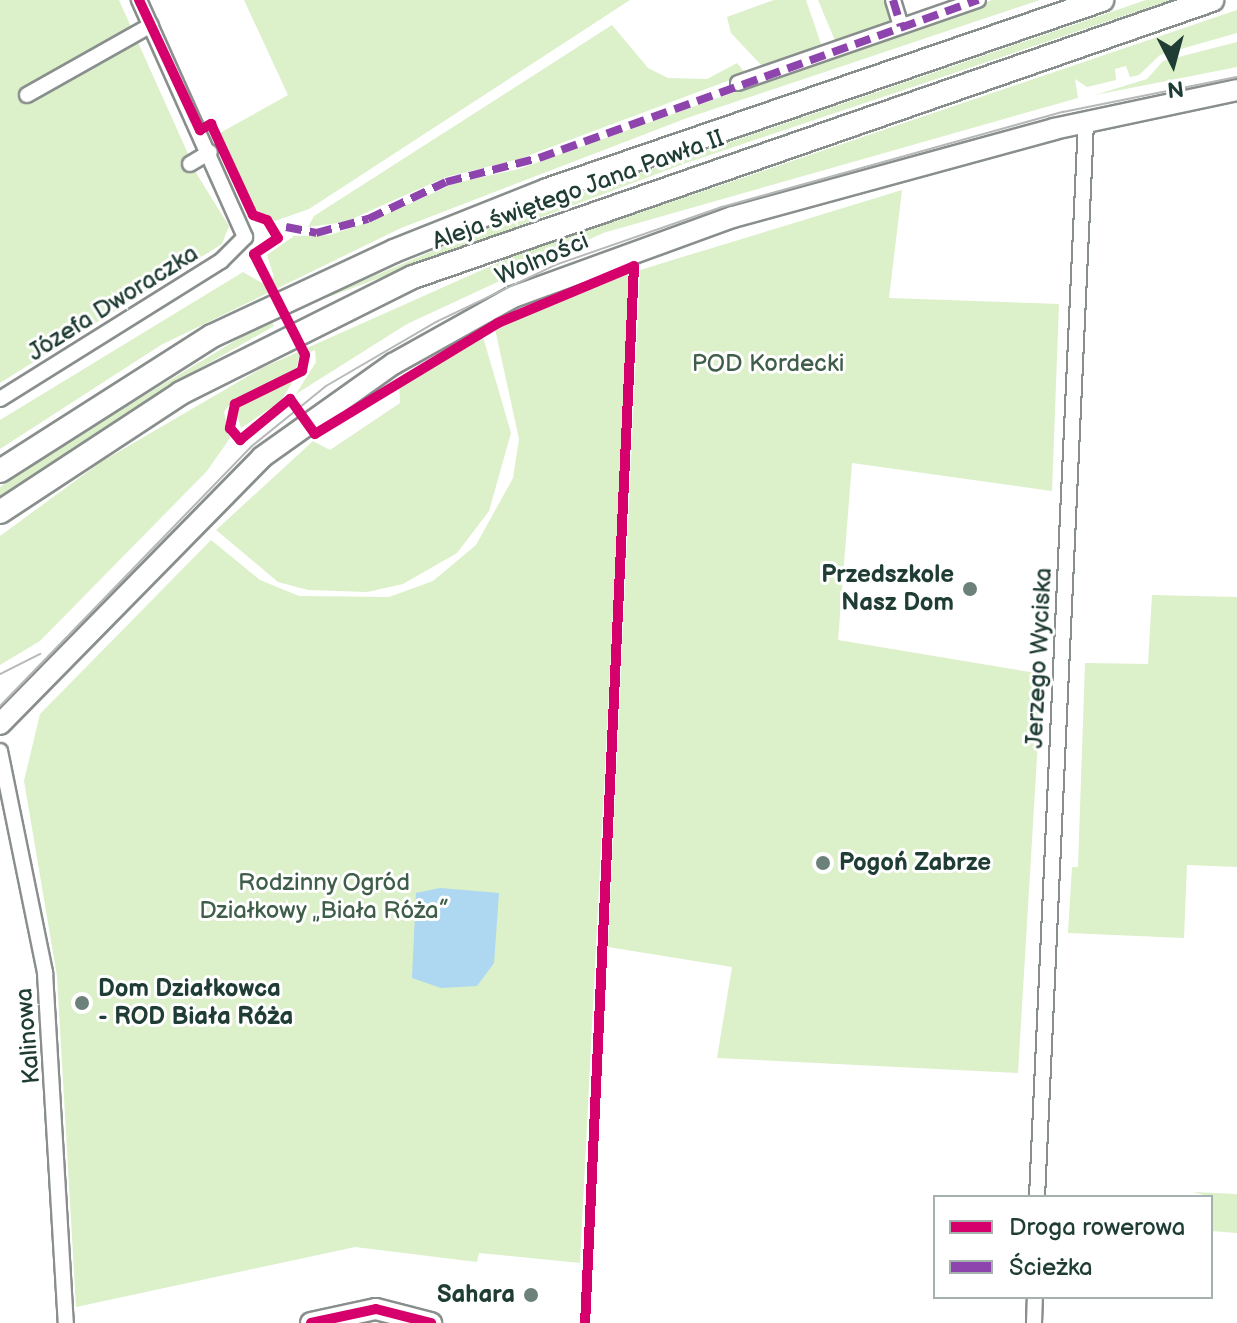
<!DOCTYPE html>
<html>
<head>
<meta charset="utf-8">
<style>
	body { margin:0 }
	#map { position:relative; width:1237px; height:1323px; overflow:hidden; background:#fff; font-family:"Balsamiq Sans",sans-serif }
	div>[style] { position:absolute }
	.green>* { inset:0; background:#dcf0ca }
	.water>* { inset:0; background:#aed7f1 }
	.roads { filter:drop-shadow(2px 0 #898f8d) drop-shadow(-2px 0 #898f8d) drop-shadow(0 2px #898f8d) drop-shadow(0 -2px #898f8d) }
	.street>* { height:14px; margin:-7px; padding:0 7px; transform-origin:7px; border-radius:7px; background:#fff }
	.secondary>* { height:20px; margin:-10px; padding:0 10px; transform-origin:10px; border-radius:10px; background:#fff }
	.primary>* { height:22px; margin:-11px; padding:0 11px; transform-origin:11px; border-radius:11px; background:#fff }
	.tram>* { height:2px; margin:-1px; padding:0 1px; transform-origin:1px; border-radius:1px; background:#b6b9b8 }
	.quiet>* { height:8px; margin-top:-4px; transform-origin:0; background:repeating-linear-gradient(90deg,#8e44ad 0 16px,transparent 0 24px) }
	.cycleway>* { height:10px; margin:-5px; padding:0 5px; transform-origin:5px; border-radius:5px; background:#d6006c }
	.dots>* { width:22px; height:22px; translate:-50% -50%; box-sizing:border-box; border:4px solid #fff; border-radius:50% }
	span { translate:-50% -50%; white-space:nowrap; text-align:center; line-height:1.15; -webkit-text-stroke:6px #fff; paint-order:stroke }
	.street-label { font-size:24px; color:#1f3d34 }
	.park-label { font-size:24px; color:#3f5e49 }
	.poi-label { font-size:24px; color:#1f3d34; font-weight:700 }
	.right { translate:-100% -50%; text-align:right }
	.left { translate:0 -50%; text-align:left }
	.legend { position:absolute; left:933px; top:1195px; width:280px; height:104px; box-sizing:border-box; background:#fff; border:2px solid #a5b1ae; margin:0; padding:10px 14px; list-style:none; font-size:24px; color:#1f3d34 }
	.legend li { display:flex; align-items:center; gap:16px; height:40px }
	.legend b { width:40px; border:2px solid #a5b1ae }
	.north { position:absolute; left:1133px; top:24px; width:80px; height:80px; -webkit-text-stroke:6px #fff; paint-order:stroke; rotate:174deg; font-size:22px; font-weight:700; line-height:32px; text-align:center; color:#1f3d34 }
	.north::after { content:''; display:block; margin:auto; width:28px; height:36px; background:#1f3d34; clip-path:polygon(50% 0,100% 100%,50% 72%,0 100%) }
</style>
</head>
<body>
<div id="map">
	<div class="green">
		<div style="clip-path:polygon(0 0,119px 0,198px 176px,229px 226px,222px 244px,0 383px)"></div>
		<div style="clip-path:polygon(244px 0,630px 0,309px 209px,275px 221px,255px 209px,220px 133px,288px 95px)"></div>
		<div style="clip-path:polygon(774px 0,806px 0,821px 44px,763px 67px,731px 33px,727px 17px)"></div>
		<div style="clip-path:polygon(818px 0,889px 0,892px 23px,836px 43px)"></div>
		<div style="clip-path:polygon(992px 0,1040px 0,687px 118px,401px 228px,161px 345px,0 449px,0 420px,243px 272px,262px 283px,274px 277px,267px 255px,294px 236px,330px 235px,372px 221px,455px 183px,519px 169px)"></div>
		<div style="clip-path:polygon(1146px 0,1171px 0,686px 163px,294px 310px,517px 215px)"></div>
		<div style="clip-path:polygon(1237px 10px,1237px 33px,1160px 55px,1139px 75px,1130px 77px,1126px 66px,1115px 69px,1116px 80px,1087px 87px,1075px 79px,1078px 98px,603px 233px,407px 324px,296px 394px,316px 362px,315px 350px,299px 357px,296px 370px,232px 401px,224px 412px,230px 438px,207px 471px,40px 641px,0 665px,0 536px,101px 462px,262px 368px,518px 254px)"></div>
		<div style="clip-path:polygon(612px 25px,648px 68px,668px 78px,707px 79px,737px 63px,746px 74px,519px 159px,446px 177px,345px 222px,308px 227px,314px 216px)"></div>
		<div style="clip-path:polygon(1237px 42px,1237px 67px,1095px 95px,1147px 79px,1163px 61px)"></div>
		<div style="clip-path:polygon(902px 190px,889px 298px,1059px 304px,1052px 491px,852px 463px,838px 640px,1042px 674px,1018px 1073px,717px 1058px,732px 967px,608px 947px,640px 270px)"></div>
		<div style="clip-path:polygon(630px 273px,580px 1263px,479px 1253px,477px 1262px,355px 1247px,76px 1307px,57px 976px,24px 781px,40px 714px,211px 540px,260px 580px,299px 596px,389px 597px,433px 581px,476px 545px,513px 478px,519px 439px,495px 329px)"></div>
		<div style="clip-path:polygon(271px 319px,274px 326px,165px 388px,0 498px,0 487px,38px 460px)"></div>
		<div style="clip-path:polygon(483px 337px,511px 433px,489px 511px,457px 553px,403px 584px,367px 592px,308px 590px,278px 582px,216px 530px,313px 441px,330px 450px,400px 403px,399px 384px)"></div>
		<div style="clip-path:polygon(296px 376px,281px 401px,241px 428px,236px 412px,244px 402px)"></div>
		<div style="clip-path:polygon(1152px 595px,1237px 597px,1237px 867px,1187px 865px,1184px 938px,1068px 933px,1072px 867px,1078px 867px,1085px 663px,1148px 664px)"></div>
		<div style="clip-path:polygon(1193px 1192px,1237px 1194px,1237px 1233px,1211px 1231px,1211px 1197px)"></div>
	</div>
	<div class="water">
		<div style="clip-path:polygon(440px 888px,499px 893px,494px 963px,477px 986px,441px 988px,412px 978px,416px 893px)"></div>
	</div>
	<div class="roads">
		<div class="street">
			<div style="left:893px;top:0;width:27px;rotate:73deg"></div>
			<div style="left:738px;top:83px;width:254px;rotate:-19.1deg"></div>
			<div style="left:27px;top:95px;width:142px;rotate:-29.4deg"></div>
			<div style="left:190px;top:164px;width:23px;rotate:-31deg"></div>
			<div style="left:0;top:399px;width:261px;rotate:-32deg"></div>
			<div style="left:221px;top:261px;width:34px;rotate:-45deg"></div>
			<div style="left:245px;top:237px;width:260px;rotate:-114.1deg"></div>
			<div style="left:0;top:751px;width:227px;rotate:78.5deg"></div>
			<div style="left:45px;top:973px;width:351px;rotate:86.6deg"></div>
			<div style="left:1037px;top:1197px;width:1077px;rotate:-87.39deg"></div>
			<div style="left:1034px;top:1323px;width:26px;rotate:-88deg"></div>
		</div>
		<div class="secondary">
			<div style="left:0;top:724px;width:374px;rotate:-45.5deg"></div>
			<div style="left:262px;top:457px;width:161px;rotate:-35.4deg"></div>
			<div style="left:393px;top:364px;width:137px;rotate:-29.2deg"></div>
			<div style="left:513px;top:297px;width:234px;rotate:-20deg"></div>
			<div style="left:733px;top:217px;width:333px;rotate:-15.3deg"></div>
			<div style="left:1054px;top:129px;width:187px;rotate:-12deg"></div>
			<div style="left:311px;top:1323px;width:66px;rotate:-12.2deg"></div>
			<div style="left:376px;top:1309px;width:57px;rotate:14.3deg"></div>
		</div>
		<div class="primary">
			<div style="left:0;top:471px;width:251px;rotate:-32.5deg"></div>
			<div style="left:212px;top:336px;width:201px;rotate:-25deg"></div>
			<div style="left:394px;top:251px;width:165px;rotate:-21.7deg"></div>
			<div style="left:547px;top:190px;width:587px;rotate:-18.9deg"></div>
			<div style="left:0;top:512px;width:217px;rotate:-33.3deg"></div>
			<div style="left:181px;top:393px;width:259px;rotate:-26.6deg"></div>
			<div style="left:413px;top:277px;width:846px;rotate:-19.12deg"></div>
		</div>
	</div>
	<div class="tram">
		<div style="left:0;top:674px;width:45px;rotate:-26.6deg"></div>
		<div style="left:0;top:706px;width:362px;rotate:-45.9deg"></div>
		<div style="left:252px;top:446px;width:95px;rotate:-39deg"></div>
		<div style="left:326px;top:386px;width:127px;rotate:-30.2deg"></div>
		<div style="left:436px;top:322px;width:132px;rotate:-25.6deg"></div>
		<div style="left:555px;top:265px;width:177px;rotate:-19.2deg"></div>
		<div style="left:722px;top:207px;width:354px;rotate:-15.6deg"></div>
		<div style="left:1063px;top:112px;width:177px;rotate:-11.4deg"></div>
	</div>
	<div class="quiet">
		<div style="left:893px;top:0;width:27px;rotate:73deg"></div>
		<div style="left:286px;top:227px;width:31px;rotate:11deg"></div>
		<div style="left:316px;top:233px;width:54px;rotate:-15.1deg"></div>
		<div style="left:368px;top:219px;width:86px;rotate:-25.4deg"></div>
		<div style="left:446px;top:182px;width:96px;rotate:-14.5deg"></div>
		<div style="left:539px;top:158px;width:467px;rotate:-19.8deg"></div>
	</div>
	<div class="cycleway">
		<div style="left:139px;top:0;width:144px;rotate:64.9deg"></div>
		<div style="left:200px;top:130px;width:13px;rotate:-29deg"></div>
		<div style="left:211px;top:124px;width:100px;rotate:65.2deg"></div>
		<div style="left:253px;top:215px;width:15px;rotate:20deg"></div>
		<div style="left:267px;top:220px;width:21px;rotate:59deg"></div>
		<div style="left:278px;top:238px;width:29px;rotate:146deg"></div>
		<div style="left:254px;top:254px;width:113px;rotate:63.2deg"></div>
		<div style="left:305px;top:355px;width:16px;rotate:101deg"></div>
		<div style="left:302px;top:371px;width:75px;rotate:153.8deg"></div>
		<div style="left:235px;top:404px;width:25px;rotate:102deg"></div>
		<div style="left:230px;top:428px;width:16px;rotate:50deg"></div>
		<div style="left:240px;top:440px;width:65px;rotate:-39.4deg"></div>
		<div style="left:290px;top:399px;width:43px;rotate:54.5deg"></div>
		<div style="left:315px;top:434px;width:214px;rotate:-31.2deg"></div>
		<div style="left:498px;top:323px;width:147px;rotate:-22.7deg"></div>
		<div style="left:634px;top:266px;width:1058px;rotate:92.65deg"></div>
		<div style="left:311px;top:1323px;width:66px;rotate:-12.2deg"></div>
		<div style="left:376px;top:1309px;width:57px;rotate:14.3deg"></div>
	</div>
	<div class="dots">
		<div style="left:970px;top:589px;background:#6d817b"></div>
		<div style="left:823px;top:863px;background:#6d817b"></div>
		<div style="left:82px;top:1003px;background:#6d817b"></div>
		<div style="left:531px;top:1295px;background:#6d817b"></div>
	</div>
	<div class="street-label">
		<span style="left:578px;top:190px;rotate:-20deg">Aleja świętego Jana Pawła II</span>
		<span style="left:542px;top:259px;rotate:-23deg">Wolności</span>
		<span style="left:113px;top:303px;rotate:-32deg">Józefa Dworaczka</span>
		<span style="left:1039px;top:658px;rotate:-87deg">Jerzego Wyciska</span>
		<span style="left:28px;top:1036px;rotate:-95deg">Kalinowa</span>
	</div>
	<div class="park-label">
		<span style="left:768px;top:364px">POD Kordecki</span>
		<span style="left:324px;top:897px">Rodzinny Ogród<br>Działkowy „Biała Róża”</span>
	</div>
	<div class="poi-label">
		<span class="right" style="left:954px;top:589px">Przedszkole<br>Nasz Dom</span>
		<span class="left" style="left:839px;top:863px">Pogoń Zabrze</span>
		<span class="left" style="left:98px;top:1003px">Dom Działkowca<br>- ROD Biała Róża</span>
		<span class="right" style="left:515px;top:1295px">Sahara</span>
	</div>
	<ul class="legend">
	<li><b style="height:10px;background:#d6006c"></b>Droga rowerowa</li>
	<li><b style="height:10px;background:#8e44ad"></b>Ścieżka</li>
	</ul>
	<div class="north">N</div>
</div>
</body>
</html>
